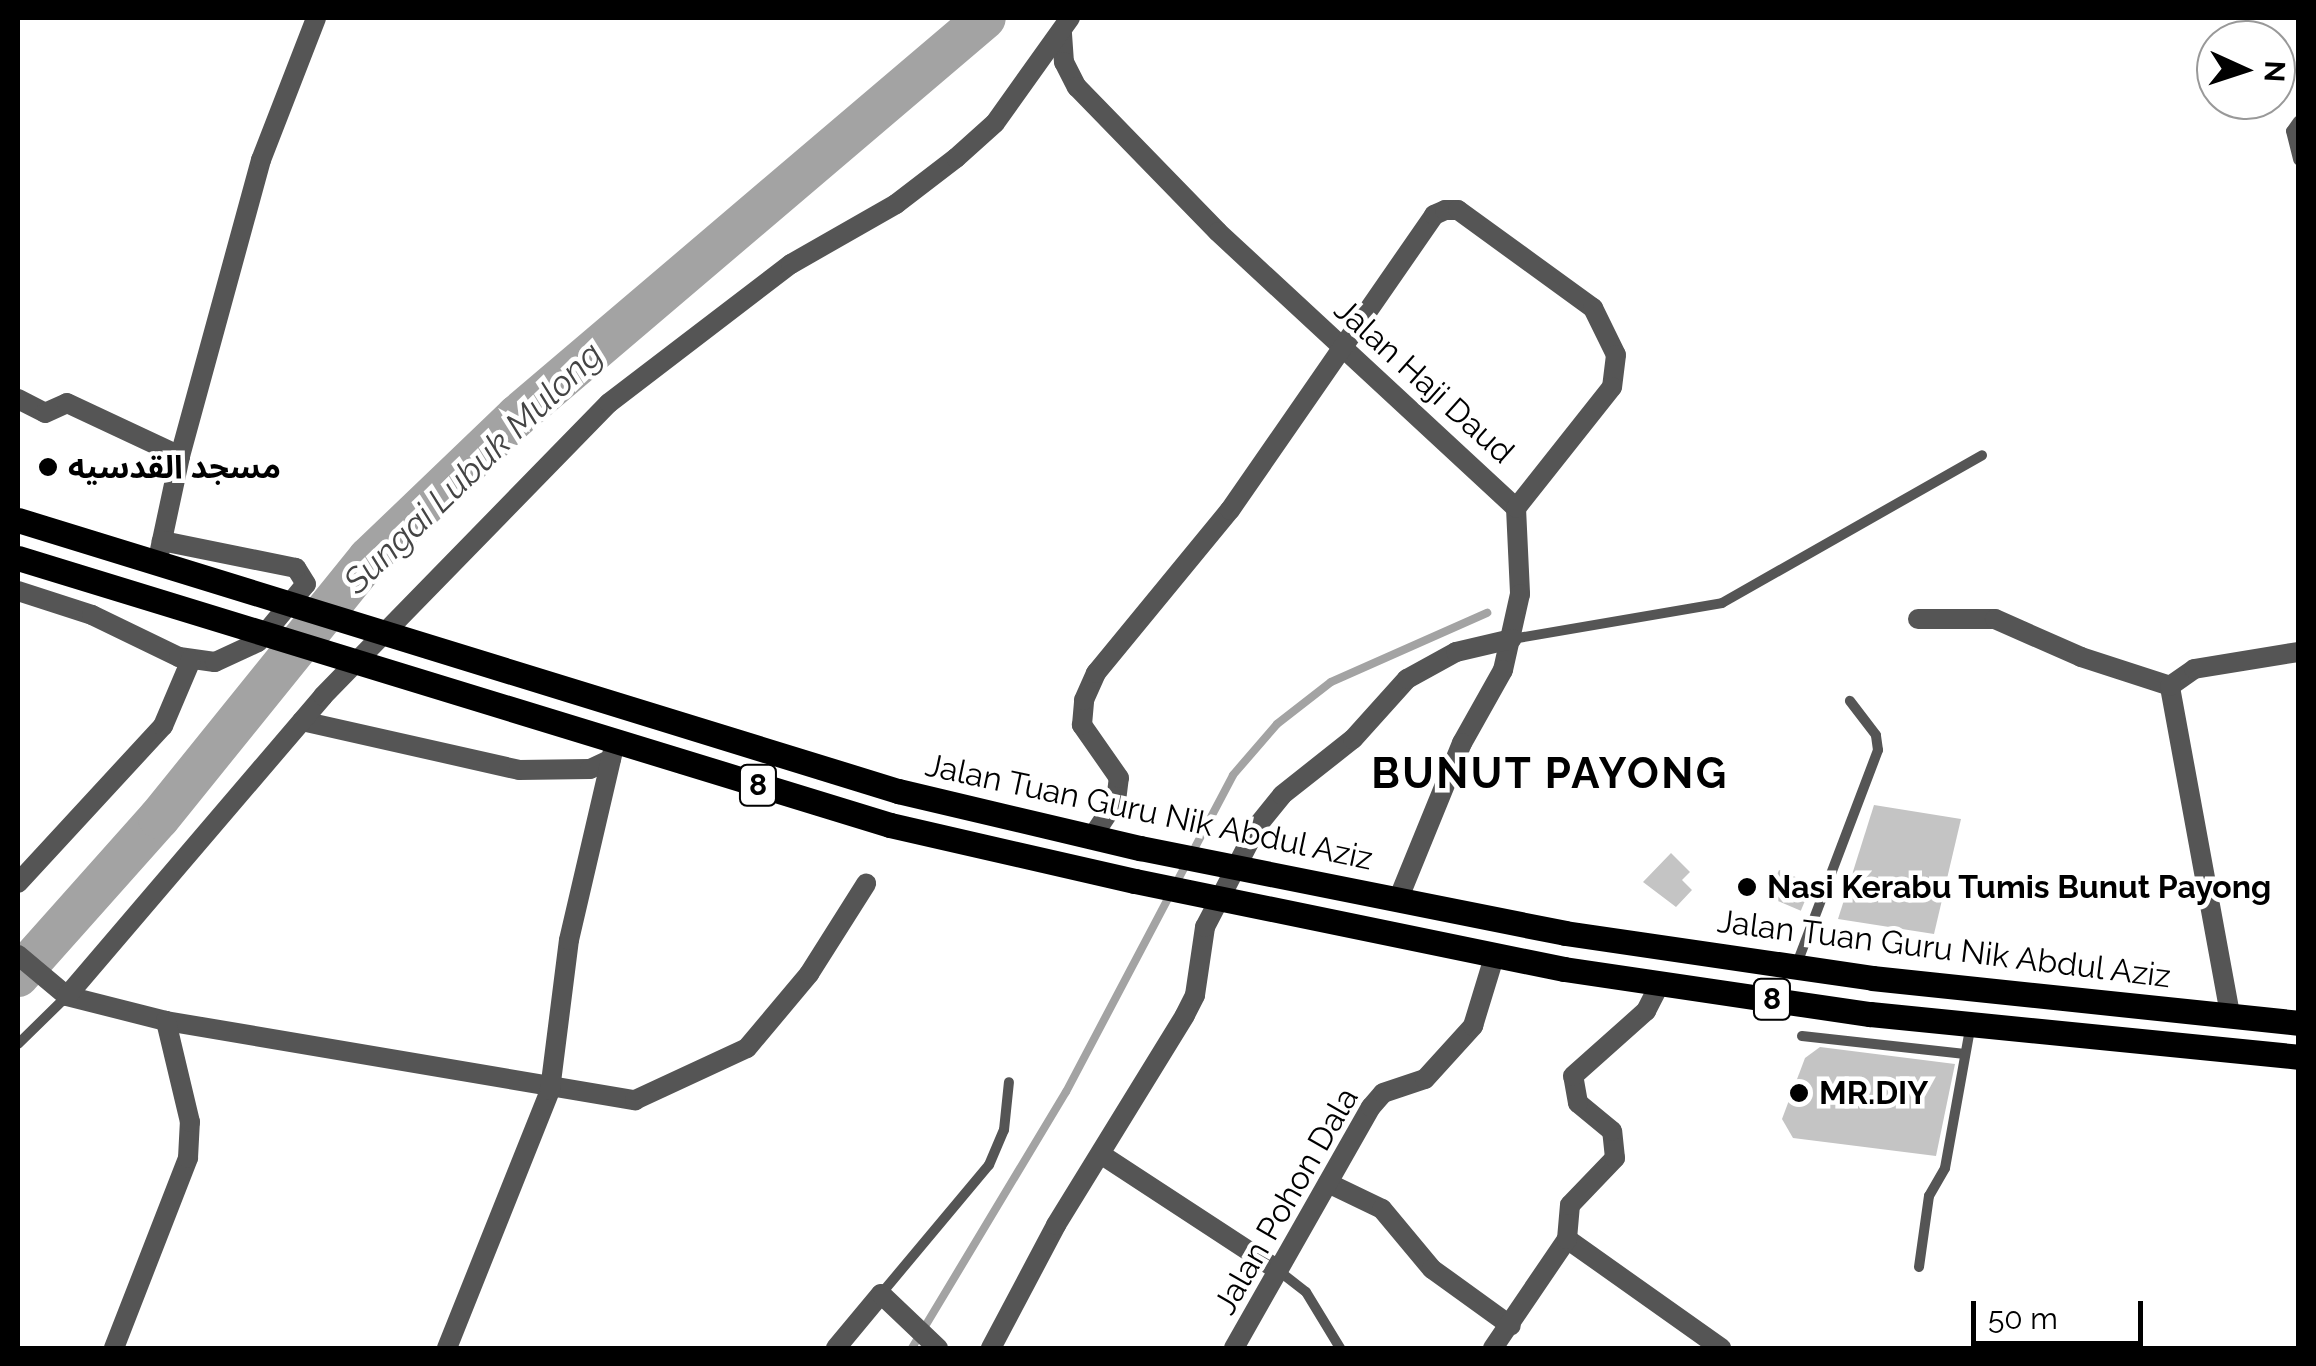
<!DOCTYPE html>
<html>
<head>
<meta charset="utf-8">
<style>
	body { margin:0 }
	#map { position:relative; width:2316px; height:1366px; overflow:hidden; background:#fff; font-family:Raleway,"Noto Sans Arabic",sans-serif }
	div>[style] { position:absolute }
	.stream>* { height:8px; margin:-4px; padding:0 4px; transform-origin:4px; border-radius:4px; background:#a3a3a3 }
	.river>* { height:42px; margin:-21px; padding:0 21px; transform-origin:21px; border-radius:21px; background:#a3a3a3 }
	.building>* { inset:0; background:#c4c4c4; transform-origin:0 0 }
	.lane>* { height:10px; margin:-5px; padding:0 5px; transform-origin:5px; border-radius:5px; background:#555 }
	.street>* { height:20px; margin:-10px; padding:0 10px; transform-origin:10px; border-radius:10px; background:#555 }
	.primary>* { height:25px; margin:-12.5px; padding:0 12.5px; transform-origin:12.5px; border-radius:12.5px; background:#000 }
	.dots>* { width:28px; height:28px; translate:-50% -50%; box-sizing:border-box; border:5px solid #fff; border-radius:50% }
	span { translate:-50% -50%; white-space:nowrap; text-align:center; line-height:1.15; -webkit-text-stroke:9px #fff; paint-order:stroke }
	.shield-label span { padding:2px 8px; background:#fff; border:2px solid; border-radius:8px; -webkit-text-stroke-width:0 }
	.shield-label { font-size:30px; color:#000; font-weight:700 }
	.street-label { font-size:32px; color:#000 }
	.poi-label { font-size:32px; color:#000; font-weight:700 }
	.left { translate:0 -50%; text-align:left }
	.water-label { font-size:35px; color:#444; font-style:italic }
	.district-label { font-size:42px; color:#000; font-weight:700; letter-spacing:2.5px }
	.frame { position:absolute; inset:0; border:20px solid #000; pointer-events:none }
	.north { position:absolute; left:2196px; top:20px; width:100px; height:100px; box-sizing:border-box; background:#fff; border:2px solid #999; border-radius:50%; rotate:93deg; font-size:28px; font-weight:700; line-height:40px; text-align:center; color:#000 }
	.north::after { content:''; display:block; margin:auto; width:35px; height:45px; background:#000; clip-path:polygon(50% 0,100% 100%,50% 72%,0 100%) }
	.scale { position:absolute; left:1971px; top:1301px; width:172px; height:45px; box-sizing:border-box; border:5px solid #000; border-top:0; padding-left:12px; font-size:30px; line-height:35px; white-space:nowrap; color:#000; -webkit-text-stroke:8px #fff; paint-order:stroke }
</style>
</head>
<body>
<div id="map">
	<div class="stream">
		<div style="left:912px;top:1348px;width:299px;rotate:-59deg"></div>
		<div style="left:1066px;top:1092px;width:358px;rotate:-62.2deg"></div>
		<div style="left:1233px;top:775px;width:67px;rotate:-49.2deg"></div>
		<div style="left:1277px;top:724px;width:68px;rotate:-37.9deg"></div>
		<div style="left:1331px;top:682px;width:171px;rotate:-23.9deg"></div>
	</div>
	<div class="river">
		<div style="left:18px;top:976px;width:212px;rotate:-48.3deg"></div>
		<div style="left:159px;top:818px;width:334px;rotate:-51.1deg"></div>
		<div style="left:369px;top:558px;width:205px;rotate:-43.8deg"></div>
		<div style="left:517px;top:416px;width:614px;rotate:-40.38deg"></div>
	</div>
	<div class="building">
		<div style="clip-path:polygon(1874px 805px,1961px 819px,1934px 934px,1838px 919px)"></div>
		<div style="clip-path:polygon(1671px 853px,1690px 872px,1682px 880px,1692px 890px,1676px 907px,1643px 882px)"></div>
		<div style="left:1779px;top:870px;width:36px;height:29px;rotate:23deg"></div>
		<div style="clip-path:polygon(1820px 1047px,1955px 1064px,1936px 1156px,1793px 1138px,1782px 1119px,1805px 1058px)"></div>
	</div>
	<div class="lane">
		<div style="left:2298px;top:121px;width:12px;rotate:125deg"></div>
		<div style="left:2291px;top:131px;width:30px;rotate:76deg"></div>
		<div style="left:1512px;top:639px;width:213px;rotate:-9.7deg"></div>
		<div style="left:1722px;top:603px;width:299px;rotate:-29.6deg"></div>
		<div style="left:1796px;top:966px;width:231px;rotate:-69.2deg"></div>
		<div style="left:1878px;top:750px;width:15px;rotate:-98deg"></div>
		<div style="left:1876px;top:735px;width:43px;rotate:-127.4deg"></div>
		<div style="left:1802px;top:1036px;width:164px;rotate:6.3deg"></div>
		<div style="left:18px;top:1044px;width:67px;rotate:-44.4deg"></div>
		<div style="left:1919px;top:1267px;width:72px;rotate:-82deg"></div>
		<div style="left:1929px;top:1196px;width:32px;rotate:-60deg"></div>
		<div style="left:1945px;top:1168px;width:147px;rotate:-79.8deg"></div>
		<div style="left:1279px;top:1271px;width:34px;rotate:38deg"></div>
		<div style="left:1306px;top:1292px;width:66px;rotate:58.7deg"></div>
		<div style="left:881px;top:1294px;width:168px;rotate:-50.1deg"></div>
		<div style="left:989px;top:1165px;width:38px;rotate:-67deg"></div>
		<div style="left:1004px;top:1130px;width:48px;rotate:-84.1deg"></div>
	</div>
	<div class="street">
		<div style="left:1062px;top:34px;width:28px;rotate:86deg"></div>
		<div style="left:1064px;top:62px;width:28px;rotate:63deg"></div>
		<div style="left:1077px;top:87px;width:202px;rotate:45.8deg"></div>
		<div style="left:1218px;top:232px;width:406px;rotate:42.8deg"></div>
		<div style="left:1516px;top:508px;width:86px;rotate:87.3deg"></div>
		<div style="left:1520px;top:594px;width:78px;rotate:102.6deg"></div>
		<div style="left:1503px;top:670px;width:84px;rotate:119.3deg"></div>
		<div style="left:1462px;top:743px;width:170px;rotate:112.2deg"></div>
		<div style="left:18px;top:399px;width:30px;rotate:27deg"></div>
		<div style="left:45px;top:413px;width:24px;rotate:-24deg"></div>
		<div style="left:67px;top:403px;width:125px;rotate:25.1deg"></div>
		<div style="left:158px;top:559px;width:105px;rotate:-77.9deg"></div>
		<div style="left:180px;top:456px;width:307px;rotate:-74.7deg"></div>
		<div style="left:261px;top:160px;width:152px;rotate:-68.8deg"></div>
		<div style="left:18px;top:591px;width:78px;rotate:18deg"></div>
		<div style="left:92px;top:615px;width:97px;rotate:25.8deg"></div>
		<div style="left:179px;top:657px;width:36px;rotate:8deg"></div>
		<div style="left:215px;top:662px;width:47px;rotate:-24.9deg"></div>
		<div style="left:258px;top:642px;width:75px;rotate:-50.4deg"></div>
		<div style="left:306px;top:584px;width:19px;rotate:-122deg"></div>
		<div style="left:296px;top:568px;width:137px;rotate:-168.6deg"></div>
		<div style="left:1918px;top:619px;width:77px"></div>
		<div style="left:1995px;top:619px;width:94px;rotate:23.8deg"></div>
		<div style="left:2081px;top:657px;width:94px;rotate:18deg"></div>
		<div style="left:302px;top:721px;width:222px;rotate:12.7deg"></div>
		<div style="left:519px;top:770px;width:71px;rotate:-0.8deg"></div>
		<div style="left:590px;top:769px;width:23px;rotate:-25deg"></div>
		<div style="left:1092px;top:837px;width:43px;rotate:-56.3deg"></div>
		<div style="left:1116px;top:801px;width:23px;rotate:-83deg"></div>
		<div style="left:1119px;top:778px;width:65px;rotate:-124.9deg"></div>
		<div style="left:1082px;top:725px;width:25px;rotate:-85deg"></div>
		<div style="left:1084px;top:700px;width:30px;rotate:-66deg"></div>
		<div style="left:1096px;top:673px;width:211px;rotate:-50.6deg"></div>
		<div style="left:1230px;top:510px;width:359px;rotate:-55.3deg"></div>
		<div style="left:1434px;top:215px;width:12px;rotate:-24deg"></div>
		<div style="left:1445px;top:210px;width:13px"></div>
		<div style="left:1458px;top:210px;width:167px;rotate:36deg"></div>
		<div style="left:1593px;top:308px;width:52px;rotate:63.9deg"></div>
		<div style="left:1616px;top:355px;width:32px;rotate:97deg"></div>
		<div style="left:1612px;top:387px;width:154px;rotate:128.4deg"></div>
		<div style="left:18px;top:883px;width:214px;rotate:-47.3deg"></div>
		<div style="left:163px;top:726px;width:72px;rotate:-67deg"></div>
		<div style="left:18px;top:955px;width:64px;rotate:39.9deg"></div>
		<div style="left:67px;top:996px;width:102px;rotate:14.2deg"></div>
		<div style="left:166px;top:1021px;width:476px;rotate:9.6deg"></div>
		<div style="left:635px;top:1100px;width:123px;rotate:-24.9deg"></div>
		<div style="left:747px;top:1048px;width:97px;rotate:-50deg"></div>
		<div style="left:809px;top:974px;width:107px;rotate:-57.7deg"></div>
		<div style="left:67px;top:996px;width:394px;rotate:-49.5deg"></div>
		<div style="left:323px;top:696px;width:409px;rotate:-45.7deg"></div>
		<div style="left:609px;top:403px;width:229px;rotate:-37.4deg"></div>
		<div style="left:791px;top:264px;width:121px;rotate:-29.7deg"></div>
		<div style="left:896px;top:204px;width:76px;rotate:-37.5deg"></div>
		<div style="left:956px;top:158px;width:52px;rotate:-41.9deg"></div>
		<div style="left:995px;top:123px;width:129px;rotate:-54.5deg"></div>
		<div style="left:2230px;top:1014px;width:333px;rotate:-100.4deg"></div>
		<div style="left:2170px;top:686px;width:29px;rotate:-35deg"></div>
		<div style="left:2194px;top:669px;width:105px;rotate:-9.3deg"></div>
		<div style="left:1102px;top:1155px;width:210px;rotate:33.2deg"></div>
		<div style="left:1328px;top:1183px;width:60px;rotate:25.7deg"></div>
		<div style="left:1382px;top:1209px;width:78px;rotate:50.2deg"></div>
		<div style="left:1432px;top:1269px;width:97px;rotate:35.8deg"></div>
		<div style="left:1567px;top:1239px;width:189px;rotate:35.3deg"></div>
		<div style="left:114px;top:1348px;width:204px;rotate:-68.7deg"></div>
		<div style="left:188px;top:1158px;width:36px;rotate:-87deg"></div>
		<div style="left:190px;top:1122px;width:104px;rotate:-103.4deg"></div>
		<div style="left:447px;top:1348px;width:278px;rotate:-68.2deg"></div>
		<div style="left:550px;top:1090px;width:151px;rotate:-82.8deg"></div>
		<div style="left:569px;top:940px;width:203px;rotate:-76.9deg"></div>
		<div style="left:836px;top:1348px;width:70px;rotate:-50.2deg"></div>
		<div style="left:881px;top:1294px;width:79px;rotate:43.5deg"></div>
		<div style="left:991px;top:1348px;width:139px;rotate:-62.1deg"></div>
		<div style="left:1056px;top:1225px;width:246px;rotate:-58.4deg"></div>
		<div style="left:1185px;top:1015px;width:22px;rotate:-63deg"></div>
		<div style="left:1195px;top:995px;width:69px;rotate:-81.6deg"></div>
		<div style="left:1205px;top:927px;width:115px;rotate:-62.5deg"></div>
		<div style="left:1258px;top:825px;width:38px;rotate:-51deg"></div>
		<div style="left:1282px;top:795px;width:90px;rotate:-38.3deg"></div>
		<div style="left:1353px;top:739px;width:81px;rotate:-48deg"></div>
		<div style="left:1407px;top:679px;width:56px;rotate:-28.9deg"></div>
		<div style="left:1456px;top:652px;width:57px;rotate:-13.1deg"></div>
		<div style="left:1234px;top:1348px;width:277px;rotate:-60.4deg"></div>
		<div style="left:1371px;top:1107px;width:18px;rotate:-49deg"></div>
		<div style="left:1383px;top:1093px;width:44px;rotate:-18.4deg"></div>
		<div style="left:1425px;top:1079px;width:72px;rotate:-47.8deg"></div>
		<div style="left:1473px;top:1026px;width:75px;rotate:-73deg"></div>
		<div style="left:1493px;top:1348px;width:132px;rotate:-55.8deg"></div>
		<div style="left:1567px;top:1239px;width:34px;rotate:-85deg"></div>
		<div style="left:1570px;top:1205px;width:65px;rotate:-46.2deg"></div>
		<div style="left:1615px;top:1158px;width:27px;rotate:-96deg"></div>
		<div style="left:1612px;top:1131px;width:44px;rotate:-140.5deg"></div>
		<div style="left:1578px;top:1103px;width:27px;rotate:-100deg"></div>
		<div style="left:1573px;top:1076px;width:98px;rotate:-41.7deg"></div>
		<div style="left:1646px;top:1011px;width:31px;rotate:-63deg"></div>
	</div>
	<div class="primary">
		<div style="left:18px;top:520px;width:921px;rotate:17.12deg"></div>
		<div style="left:898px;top:791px;width:249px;rotate:13.3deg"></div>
		<div style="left:1140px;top:848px;width:433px;rotate:11.3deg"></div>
		<div style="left:1565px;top:933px;width:310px;rotate:8.3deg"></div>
		<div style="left:1872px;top:978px;width:428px;rotate:6deg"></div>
		<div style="left:18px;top:558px;width:912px;rotate:17.02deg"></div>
		<div style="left:890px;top:825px;width:251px;rotate:12.9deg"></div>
		<div style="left:1135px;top:881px;width:438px;rotate:11.6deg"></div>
		<div style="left:1564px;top:969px;width:309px;rotate:8.4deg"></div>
		<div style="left:1870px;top:1014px;width:430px;rotate:5.7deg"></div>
	</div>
	<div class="dots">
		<div style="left:48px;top:467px;background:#000"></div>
		<div style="left:1747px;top:887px;background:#000"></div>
		<div style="left:1799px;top:1093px;background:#000"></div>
	</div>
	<div class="shield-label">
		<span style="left:758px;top:785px">8</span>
		<span style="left:1772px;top:999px">8</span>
	</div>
	<div class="street-label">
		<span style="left:1424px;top:381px;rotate:42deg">Jalan Haji Daud</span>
		<span style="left:1149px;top:812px;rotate:12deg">Jalan Tuan Guru Nik Abdul Aziz</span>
		<span style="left:1944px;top:949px;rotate:7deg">Jalan Tuan Guru Nik Abdul Aziz</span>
		<span style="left:1286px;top:1201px;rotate:-60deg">Jalan Pohon Dala</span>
	</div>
	<div class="poi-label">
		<span class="left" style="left:68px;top:467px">مسجد القدسيه</span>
		<span class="left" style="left:1767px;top:887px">Nasi Kerabu Tumis Bunut Payong</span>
		<span class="left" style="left:1819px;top:1093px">MR.DIY</span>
	</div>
	<div class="water-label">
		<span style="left:473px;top:468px;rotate:-44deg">Sungai Lubuk Mulong</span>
	</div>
	<div class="district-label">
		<span style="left:1550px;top:774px">BUNUT PAYONG</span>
	</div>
	<div class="frame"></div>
	<div class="north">N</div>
	<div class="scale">50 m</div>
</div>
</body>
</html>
